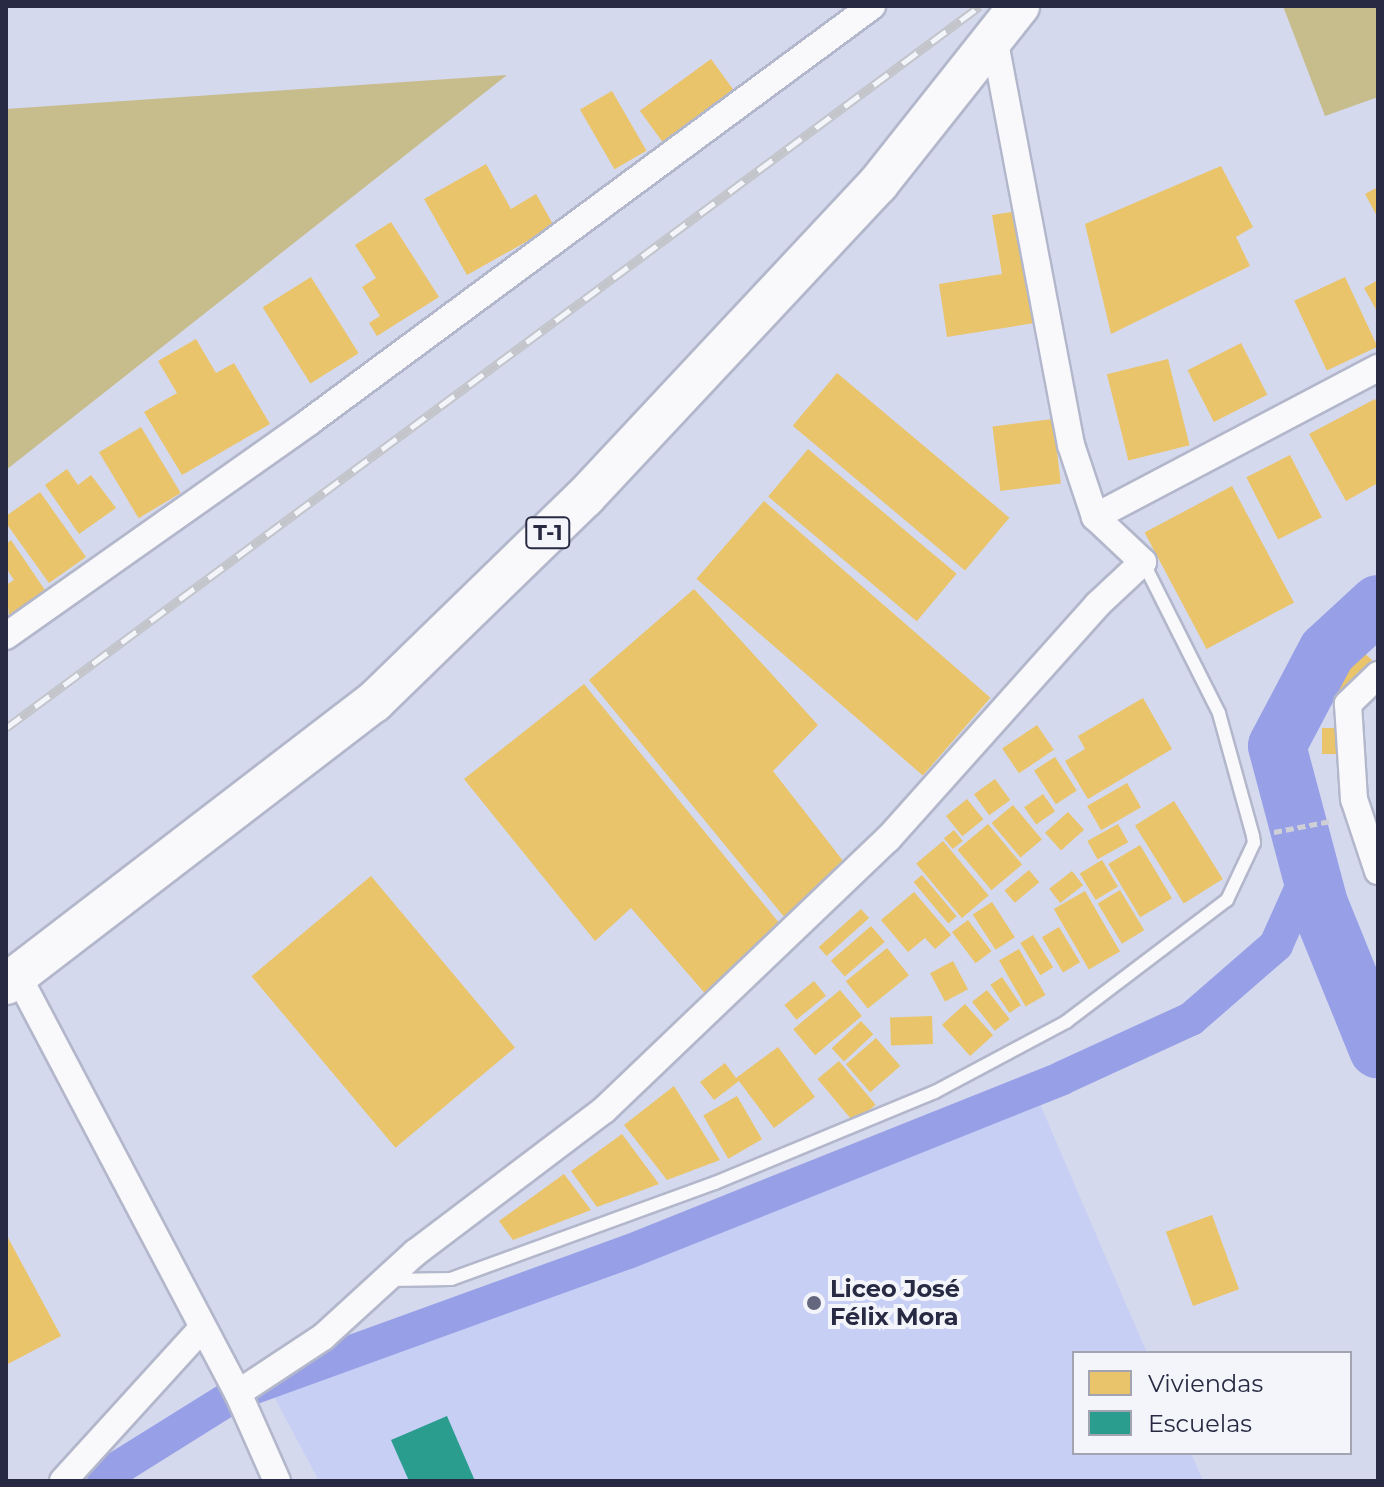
<!DOCTYPE html>
<html>
<head>
<meta charset="utf-8">
<style>
	body { margin:0 }
	#map { position:relative; width:1384px; height:1487px; overflow:hidden; background:#d5d9ed; font-family:Montserrat,sans-serif }
	div>[style] { position:absolute }
	.built>* { inset:0; background:#c8cff5 }
	.green>* { inset:0; background:#c7bc8c }
	.homes>* { inset:0; background:#e9c46a; transform-origin:0 0 }
	.schools>* { inset:0; background:#2a9d8f }
	.canal>* { height:34px; margin:-17px; padding:0 17px; transform-origin:17px; border-radius:17px; background:#97a0e7 }
	.river>* { height:58px; margin:-29px; padding:0 29px; transform-origin:29px; border-radius:29px; background:#97a0e7 }
	.path>* { height:5px; margin-top:-2.5px; transform-origin:0; background:repeating-linear-gradient(90deg,#cfd0d6 0 8px,transparent 0 12px) }
	.roads { filter:drop-shadow(2px 0 #b3b7cb) drop-shadow(-2px 0 #b3b7cb) drop-shadow(0 2px #b3b7cb) drop-shadow(0 -2px #b3b7cb) }
	.lane>* { height:12px; margin:-6px; padding:0 6px; transform-origin:6px; border-radius:6px; background:#f9f9fc }
	.street>* { height:26px; margin:-13px; padding:0 13px; transform-origin:13px; border-radius:13px; background:#f9f9fc }
	.primary>* { height:40px; margin:-20px; padding:0 20px; transform-origin:20px; border-radius:20px; background:#f9f9fc }
	.rail>* { height:9px; margin-top:-4.5px; transform-origin:0; background:repeating-linear-gradient(90deg,#f4f5fb 0 18px,#c3c5cb 0 36px); box-sizing:border-box; border-block:2px solid #c3c5cb }
	.dots>* { width:22px; height:22px; translate:-50% -50%; box-sizing:border-box; border:4px solid #f4f5fb; border-radius:50% }
	span { translate:-50% -50%; white-space:nowrap; text-align:center; line-height:1.15; -webkit-text-stroke:8px #f4f5fb; paint-order:stroke }
	.shield-label span { padding:2px 6px; background:#f4f5fb; border:2px solid; border-radius:6px; -webkit-text-stroke-width:0 }
	.shield-label { font-size:22px; color:#272a42; font-weight:700 }
	.poi-label { font-size:24px; color:#272a42; font-weight:700 }
	.left { translate:0 -50%; text-align:left }
	.frame { position:absolute; inset:0; border:8px solid #272a42; pointer-events:none }
	.legend { position:absolute; left:1072px; top:1351px; width:280px; height:104px; box-sizing:border-box; background:#f4f5fb; border:2px solid #a2a4b1; margin:0; padding:10px 14px; list-style:none; font-size:24px; color:#272a42 }
	.legend li { display:flex; align-items:center; gap:16px; height:40px }
	.legend b { width:40px; border:2px solid #a2a4b1 }
</style>
</head>
<body>
<div id="map">
	<div class="built">
		<div style="clip-path:polygon(1034px 1090px,1147px 1353px,1074px 1353px,1074px 1453px,1191px 1453px,1203px 1481px,319px 1481px,273px 1395px)"></div>
	</div>
	<div class="green">
		<div style="clip-path:polygon(1283px 6px,1378px 6px,1378px 97px,1325px 116px)"></div>
		<div style="clip-path:polygon(507px 75px,6px 470px,6px 109px)"></div>
	</div>
	<div class="homes">
		<div style="left:711px;top:59px;width:44px;height:88px;rotate:54deg"></div>
		<div style="left:612px;top:91px;width:69px;height:37px;rotate:60deg"></div>
		<div style="clip-path:polygon(486px 164px,511px 209px,536px 194px,554px 226px,467px 275px,424px 199px)"></div>
		<div style="clip-path:polygon(1221px 166px,1253px 227px,1236px 237px,1250px 266px,1111px 334px,1085px 224px)"></div>
		<div style="clip-path:polygon(1378px 187px,1378px 218px,1365px 194px)"></div>
		<div style="clip-path:polygon(1024px 210px,1041px 322px,947px 337px,939px 284px,1002px 274px,992px 215px)"></div>
		<div style="clip-path:polygon(391px 222px,439px 297px,377px 336px,369px 323px,380px 316px,362px 287px,376px 278px,355px 245px)"></div>
		<div style="left:311px;top:277px;width:90px;height:57px;rotate:58deg"></div>
		<div style="left:1345px;top:277px;width:77px;height:56px;rotate:65deg"></div>
		<div style="clip-path:polygon(1378px 280px,1378px 313px,1364px 288px)"></div>
		<div style="clip-path:polygon(196px 339px,216px 373px,234px 363px,270px 424px,182px 475px,144px 412px,177px 393px,158px 361px)"></div>
		<div style="left:1241px;top:343px;width:58px;height:60px;rotate:63deg"></div>
		<div style="left:1168px;top:359px;width:89px;height:63px;rotate:76deg"></div>
		<div style="left:837px;top:373px;width:225px;height:69px;rotate:40deg"></div>
		<div style="clip-path:polygon(1375px 399px,1378px 405px,1378px 483px,1346px 501px,1309px 434px)"></div>
		<div style="left:1053px;top:419px;width:65px;height:61px;rotate:83deg"></div>
		<div style="left:141px;top:427px;width:77px;height:49px;rotate:59deg"></div>
		<div style="left:808px;top:449px;width:194px;height:62px;rotate:40deg"></div>
		<div style="left:1290px;top:455px;width:70px;height:49px;rotate:63deg"></div>
		<div style="clip-path:polygon(67px 469px,78px 485px,91px 475px,116px 508px,79px 534px,45px 485px)"></div>
		<div style="left:1232px;top:486px;width:132px;height:99px;rotate:62deg"></div>
		<div style="clip-path:polygon(40px 492px,86px 557px,49px 583px,6px 523px,6px 516px)"></div>
		<div style="left:764px;top:501px;width:300px;height:103px;rotate:41deg"></div>
		<div style="clip-path:polygon(11px 540px,47px 593px,9px 617px,6px 585px,14px 580px,6px 568px,6px 544px)"></div>
		<div style="clip-path:polygon(694px 589px,818px 725px,773px 771px,858px 880px,795px 930px,589px 680px)"></div>
		<div style="left:1359px;top:648px;width:18px;height:45px;rotate:43deg"></div>
		<div style="clip-path:polygon(584px 684px,789px 935px,715px 1005px,631px 908px,595px 941px,464px 779px)"></div>
		<div style="clip-path:polygon(1143px 698px,1172px 749px,1088px 799px,1065px 761px,1085px 749px,1078px 736px)"></div>
		<div style="left:1037px;top:725px;width:30px;height:42px;rotate:56deg"></div>
		<div style="left:1322px;top:728px;width:20px;height:26px"></div>
		<div style="left:1055px;top:757px;width:40px;height:25px;rotate:57deg"></div>
		<div style="left:995px;top:779px;width:26px;height:26px;rotate:54deg"></div>
		<div style="left:1127px;top:783px;width:28px;height:46px;rotate:60deg"></div>
		<div style="left:1043px;top:794px;width:21px;height:23px;rotate:55deg"></div>
		<div style="left:967px;top:799px;width:26px;height:27px;rotate:51deg"></div>
		<div style="left:1174px;top:801px;width:92px;height:46px;rotate:58deg"></div>
		<div style="left:1013px;top:805px;width:45px;height:28px;rotate:50deg"></div>
		<div style="left:1068px;top:812px;width:24px;height:31px;rotate:48deg"></div>
		<div style="left:988px;top:824px;width:53px;height:40px;rotate:50deg"></div>
		<div style="left:1118px;top:824px;width:21px;height:35px;rotate:61deg"></div>
		<div style="left:954px;top:830px;width:14px;height:13px;rotate:51deg"></div>
		<div style="left:943px;top:841px;width:71px;height:35px;rotate:50deg"></div>
		<div style="left:1140px;top:845px;width:62px;height:37px;rotate:59deg"></div>
		<div style="left:1102px;top:860px;width:31px;height:26px;rotate:59deg"></div>
		<div style="left:1029px;top:870px;width:16px;height:32px;rotate:50deg"></div>
		<div style="left:1072px;top:871px;width:18px;height:29px;rotate:52deg"></div>
		<div style="left:922px;top:875px;width:54px;height:11px;rotate:50deg"></div>
		<div style="left:371px;top:876px;width:224px;height:156px;rotate:50deg"></div>
		<div style="left:1120px;top:890px;width:47px;height:26px;rotate:59deg"></div>
		<div style="left:1085px;top:891px;width:70px;height:36px;rotate:60deg"></div>
		<div style="clip-path:polygon(914px 892px,951px 935px,935px 949px,925px 938px,908px 952px,881px 920px)"></div>
		<div style="left:992px;top:902px;width:42px;height:23px;rotate:57deg"></div>
		<div style="left:861px;top:909px;width:12px;height:57px;rotate:48deg"></div>
		<div style="left:968px;top:920px;width:39px;height:20px;rotate:53deg"></div>
		<div style="left:871px;top:926px;width:21px;height:53px;rotate:49deg"></div>
		<div style="left:1059px;top:927px;width:41px;height:20px;rotate:59deg"></div>
		<div style="left:1033px;top:935px;width:38px;height:15px;rotate:58deg"></div>
		<div style="left:887px;top:948px;width:35px;height:53px;rotate:51deg"></div>
		<div style="left:1019px;top:949px;width:53px;height:23px;rotate:60deg"></div>
		<div style="left:953px;top:961px;width:32px;height:26px;rotate:62deg"></div>
		<div style="left:1002px;top:977px;width:34px;height:14px;rotate:56deg"></div>
		<div style="left:814px;top:981px;width:19px;height:38px;rotate:51deg"></div>
		<div style="left:840px;top:990px;width:34px;height:61px;rotate:50deg"></div>
		<div style="left:987px;top:990px;width:37px;height:19px;rotate:52deg"></div>
		<div style="left:965px;top:1004px;width:42px;height:31px;rotate:48deg"></div>
		<div style="left:932px;top:1016px;width:28px;height:42px;rotate:88deg"></div>
		<div style="left:861px;top:1021px;width:18px;height:40px;rotate:47deg"></div>
		<div style="left:876px;top:1038px;width:37px;height:40px;rotate:49deg"></div>
		<div style="clip-path:polygon(778px 1047px,815px 1097px,774px 1128px,739px 1081px,714px 1100px,700px 1082px,725px 1063px,736px 1078px)"></div>
		<div style="left:839px;top:1061px;width:57px;height:28px;rotate:50deg"></div>
		<div style="clip-path:polygon(674px 1086px,720px 1160px,667px 1180px,624px 1125px)"></div>
		<div style="left:737px;top:1096px;width:50px;height:39px;rotate:60deg"></div>
		<div style="clip-path:polygon(622px 1134px,659px 1184px,597px 1207px,571px 1171px)"></div>
		<div style="clip-path:polygon(564px 1174px,591px 1210px,513px 1240px,499px 1221px)"></div>
		<div style="left:1212px;top:1215px;width:79px;height:49px;rotate:70deg"></div>
		<div style="clip-path:polygon(6px 1234px,61px 1336px,6px 1365px)"></div>
	</div>
	<div class="schools">
		<div style="clip-path:polygon(447px 1416px,475px 1481px,409px 1481px,391px 1440px)"></div>
	</div>
	<div class="canal">
		<div style="left:104px;top:1481px;width:13px;rotate:-48deg"></div>
		<div style="left:113px;top:1471px;width:147px;rotate:-32deg"></div>
		<div style="left:238px;top:1393px;width:415px;rotate:-19.9deg"></div>
		<div style="left:628px;top:1252px;width:468px;rotate:-21.8deg"></div>
		<div style="left:1062px;top:1078px;width:142px;rotate:-24.6deg"></div>
		<div style="left:1191px;top:1019px;width:113px;rotate:-41deg"></div>
		<div style="left:1276px;top:945px;width:83px;rotate:-65.9deg"></div>
	</div>
	<div class="river">
		<div style="left:1378px;top:604px;width:69px;rotate:137.3deg"></div>
		<div style="left:1327px;top:651px;width:107px;rotate:117.8deg"></div>
		<div style="left:1277px;top:746px;width:163px;rotate:75.1deg"></div>
		<div style="left:1319px;top:904px;width:157px;rotate:67.9deg"></div>
	</div>
	<div class="path">
		<div style="left:1274px;top:832px;width:58px;rotate:-10.9deg"></div>
	</div>
	<div class="roads">
		<div class="lane">
			<div style="left:390px;top:1280px;width:61px;rotate:-0.9deg"></div>
			<div style="left:451px;top:1279px;width:281px;rotate:-20deg"></div>
			<div style="left:715px;top:1183px;width:238px;rotate:-22.5deg"></div>
			<div style="left:935px;top:1092px;width:149px;rotate:-28.1deg"></div>
			<div style="left:1066px;top:1022px;width:202px;rotate:-37.2deg"></div>
			<div style="left:1227px;top:900px;width:63px;rotate:-64.7deg"></div>
			<div style="left:1254px;top:843px;width:7px;rotate:-98deg"></div>
			<div style="left:1253px;top:836px;width:128px;rotate:-105.5deg"></div>
			<div style="left:1219px;top:713px;width:169px;rotate:-116.7deg"></div>
		</div>
		<div class="street">
			<div style="left:1095px;top:517px;width:320px;rotate:-27.8deg"></div>
			<div style="left:6px;top:636px;width:371px;rotate:-35.2deg"></div>
			<div style="left:309px;top:422px;width:700px;rotate:-36.46deg"></div>
			<div style="left:1378px;top:675px;width:42px;rotate:136deg"></div>
			<div style="left:1348px;top:704px;width:95px;rotate:86.4deg"></div>
			<div style="left:1354px;top:799px;width:76px;rotate:71.6deg"></div>
			<div style="left:18px;top:976px;width:471px;rotate:62.2deg"></div>
			<div style="left:238px;top:1393px;width:96px;rotate:66.1deg"></div>
			<div style="left:238px;top:1393px;width:102px;rotate:-33.4deg"></div>
			<div style="left:323px;top:1337px;width:125px;rotate:-42.4deg"></div>
			<div style="left:415px;top:1253px;width:237px;rotate:-37.1deg"></div>
			<div style="left:604px;top:1110px;width:393px;rotate:-43.7deg"></div>
			<div style="left:888px;top:839px;width:314px;rotate:-48.2deg"></div>
			<div style="left:1097px;top:605px;width:63px;rotate:-43.1deg"></div>
			<div style="left:1143px;top:562px;width:66px;rotate:-136.8deg"></div>
			<div style="left:1095px;top:517px;width:76px;rotate:-108.4deg"></div>
			<div style="left:1071px;top:445px;width:415px;rotate:-100.7deg"></div>
			<div style="left:63px;top:1481px;width:207px;rotate:-47.7deg"></div>
		</div>
		<div class="primary">
			<div style="left:6px;top:984px;width:464px;rotate:-37.5deg"></div>
			<div style="left:374px;top:702px;width:294px;rotate:-44.2deg"></div>
			<div style="left:585px;top:497px;width:429px;rotate:-46.9deg"></div>
			<div style="left:878px;top:184px;width:227px;rotate:-51.6deg"></div>
		</div>
	</div>
	<div class="rail">
		<div style="left:6px;top:728px;width:1212px;rotate:-36.55deg"></div>
	</div>
	<div class="dots">
		<div style="left:814px;top:1303px;background:#64677e"></div>
	</div>
	<div class="shield-label">
		<span style="left:548px;top:533px">T-1</span>
	</div>
	<div class="poi-label">
		<span class="left" style="left:830px;top:1303px">Liceo José<br>Félix Mora</span>
	</div>
	<div class="frame"></div>
	<ul class="legend">
	<li><b style="height:22px;background:#e9c46a"></b>Viviendas</li>
	<li><b style="height:22px;background:#2a9d8f"></b>Escuelas</li>
	</ul>
</div>
</body>
</html>
